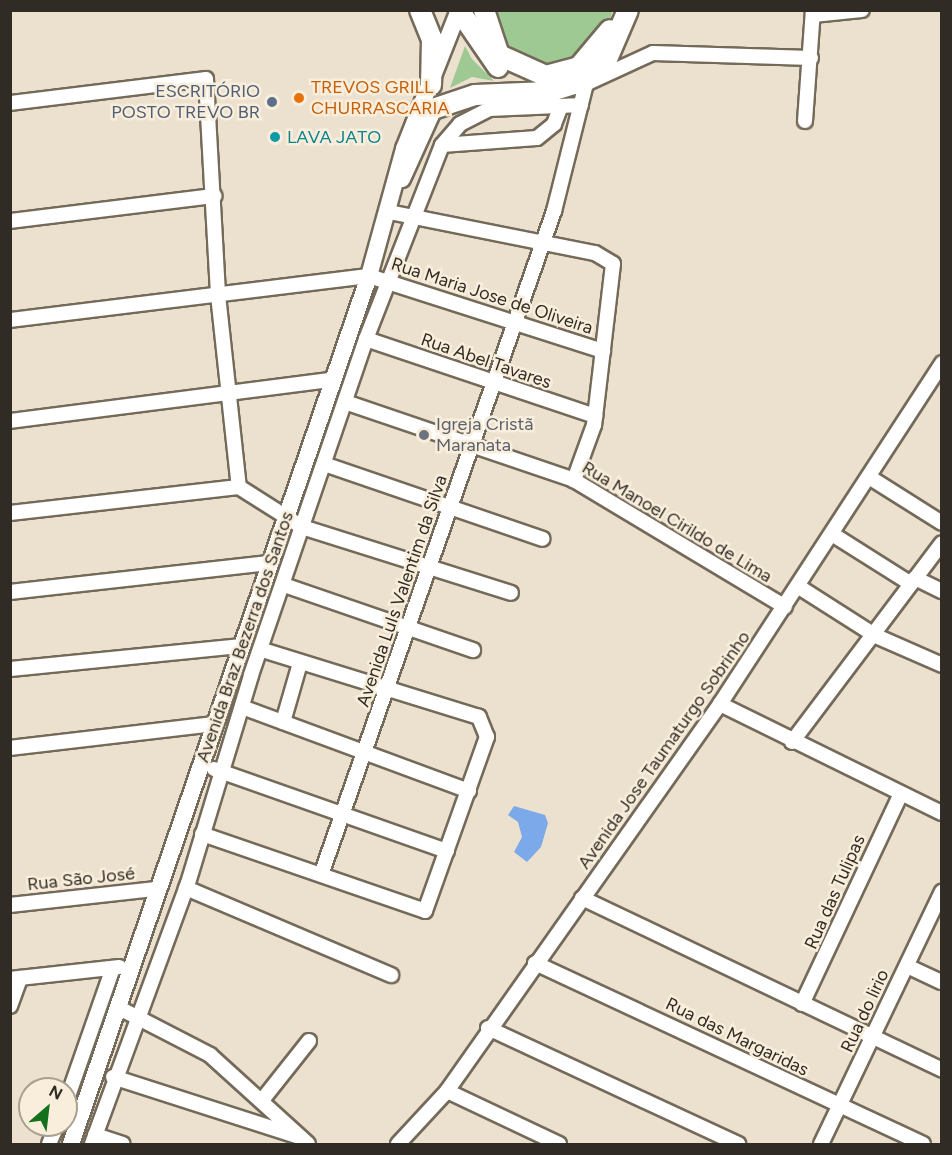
<!DOCTYPE html>
<html>
<head>
<meta charset="utf-8">
<style>
	body { margin:0 }
	#map { position:relative; width:952px; height:1155px; overflow:hidden; background:#ece1ce; font-family:Figtree,sans-serif }
	div>[style] { position:absolute }
	.green>* { inset:0; background:#9fc992 }
	.water>* { inset:0; background:#7ca9ea }
	.roads { filter:drop-shadow(2px 0 #746a59) drop-shadow(-2px 0 #746a59) drop-shadow(0 2px #746a59) drop-shadow(0 -2px #746a59) }
	.minor>* { height:14px; margin:-7px; padding:0 7px; transform-origin:7px; border-radius:7px; background:#fff }
	.major>* { height:16px; margin:-8px; padding:0 8px; transform-origin:8px; border-radius:8px; background:#fff }
	.highway>* { height:20px; margin:-10px; padding:0 10px; transform-origin:10px; border-radius:10px; background:#fff }
	.dots>* { width:16px; height:16px; translate:-50% -50%; box-sizing:border-box; border:3px solid #f9eedb; border-radius:50% }
	span { translate:-50% -50%; white-space:nowrap; text-align:center; line-height:1.15; -webkit-text-stroke:5px #f9eedb; paint-order:stroke }
	.food-label { font-size:18px; color:#c56008 }
	.left { translate:0 -50%; text-align:left }
	.service-label { font-size:18px; color:#4e5e75 }
	.right { translate:-100% -50%; text-align:right }
	.culture-label { font-size:18px; color:#0d838f }
	.street-label { font-size:18px; color:#302c25 }
	.worship-label { font-size:18px; color:#5b616d }
	.frame { position:absolute; inset:0; border:12px solid #302c25; pointer-events:none }
	.north { position:absolute; left:18px; top:1077px; width:60px; height:60px; box-sizing:border-box; background:#f9eedb; border:2px solid #a9a092; border-radius:50%; rotate:28deg; font-size:16px; font-weight:700; line-height:24px; text-align:center; color:#302c25 }
	.north::after { content:''; display:block; margin:auto; width:21px; height:27px; background:#13701d; clip-path:polygon(50% 0,100% 100%,50% 72%,0 100%) }
</style>
</head>
<body>
<div id="map">
	<div class="green">
		<div style="clip-path:polygon(480px 11px,612px 11px,609px 27px,589px 53px,557px 69px,517px 63px)"></div>
		<div style="clip-path:polygon(465px 46px,472px 59px,494px 81px,472px 77px,450px 88px)"></div>
	</div>
	<div class="water">
		<div style="clip-path:polygon(514px 806px,545px 815px,548px 823px,541px 847px,527px 862px,514px 852px,522px 837px,518px 822px,508px 815px)"></div>
	</div>
	<div class="roads">
		<div class="minor">
			<div style="left:813px;top:15px;width:49px;rotate:-5.8deg"></div>
			<div style="left:592px;top:81px;width:67px;rotate:-24.7deg"></div>
			<div style="left:653px;top:53px;width:158px;rotate:1.8deg"></div>
			<div style="left:10px;top:103px;width:197px;rotate:-7deg"></div>
			<div style="left:206px;top:79px;width:216px;rotate:86.8deg"></div>
			<div style="left:218px;top:295px;width:193px;rotate:83.8deg"></div>
			<div style="left:239px;top:487px;width:75px;rotate:32.4deg"></div>
			<div style="left:302px;top:527px;width:219px;rotate:17.5deg"></div>
			<div style="left:805px;top:121px;width:111px;rotate:-85.9deg"></div>
			<div style="left:442px;top:145px;width:95px;rotate:-4.2deg"></div>
			<div style="left:537px;top:138px;width:22px;rotate:-39deg"></div>
			<div style="left:554px;top:124px;width:19px;rotate:-69deg"></div>
			<div style="left:389px;top:212px;width:210px;rotate:11.3deg"></div>
			<div style="left:595px;top:253px;width:21px;rotate:31deg"></div>
			<div style="left:613px;top:264px;width:162px;rotate:96.7deg"></div>
			<div style="left:594px;top:425px;width:59px;rotate:110deg"></div>
			<div style="left:10px;top:221px;width:206px;rotate:-7deg"></div>
			<div style="left:10px;top:320px;width:362px;rotate:-7deg"></div>
			<div style="left:369px;top:276px;width:246px;rotate:17.8deg"></div>
			<div style="left:366px;top:339px;width:242px;rotate:18.6deg"></div>
			<div style="left:345px;top:402px;width:242px;rotate:18.8deg"></div>
			<div style="left:574px;top:480px;width:246px;rotate:31deg"></div>
			<div style="left:10px;top:421px;width:325px;rotate:-7.3deg"></div>
			<div style="left:324px;top:464px;width:231px;rotate:18.9deg"></div>
			<div style="left:869px;top:477px;width:86px;rotate:32.2deg"></div>
			<div style="left:10px;top:513px;width:230px;rotate:-6.5deg"></div>
			<div style="left:832px;top:534px;width:93px;rotate:32.3deg"></div>
			<div style="left:915px;top:578px;width:30px;rotate:26deg"></div>
			<div style="left:284px;top:585px;width:200px;rotate:19deg"></div>
			<div style="left:799px;top:587px;width:91px;rotate:32.5deg"></div>
			<div style="left:876px;top:636px;width:72px;rotate:23.7deg"></div>
			<div style="left:10px;top:592px;width:260px;rotate:-6.4deg"></div>
			<div style="left:10px;top:669px;width:231px;rotate:-5.7deg"></div>
			<div style="left:720px;top:704px;width:247px;rotate:26.2deg"></div>
			<div style="left:242px;top:707px;width:242px;rotate:20.3deg"></div>
			<div style="left:283px;top:722px;width:61px;rotate:-73.9deg"></div>
			<div style="left:792px;top:742px;width:249px;rotate:-53deg"></div>
			<div style="left:10px;top:748px;width:205px;rotate:-6.7deg"></div>
			<div style="left:214px;top:769px;width:247px;rotate:19.4deg"></div>
			<div style="left:202px;top:834px;width:236px;rotate:19deg"></div>
			<div style="left:425px;top:911px;width:185px;rotate:-70.4deg"></div>
			<div style="left:487px;top:737px;width:22px;rotate:-112deg"></div>
			<div style="left:479px;top:717px;width:229px;rotate:-162.8deg"></div>
			<div style="left:322px;top:872px;width:701px;rotate:-70.66deg"></div>
			<div style="left:554px;top:211px;width:135px;rotate:-75.9deg"></div>
			<div style="left:186px;top:888px;width:223px;rotate:23deg"></div>
			<div style="left:582px;top:898px;width:399px;rotate:25.5deg"></div>
			<div style="left:10px;top:905px;width:147px;rotate:-6.3deg"></div>
			<div style="left:535px;top:963px;width:428px;rotate:25deg"></div>
			<div style="left:907px;top:966px;width:38px;rotate:25deg"></div>
			<div style="left:10px;top:979px;width:110px;rotate:-6.3deg"></div>
			<div style="left:802px;top:1004px;width:232px;rotate:-64.8deg"></div>
			<div style="left:10px;top:1006px;width:30px;rotate:-70deg"></div>
			<div style="left:121px;top:1009px;width:100px;rotate:27.3deg"></div>
			<div style="left:210px;top:1055px;width:132px;rotate:42.2deg"></div>
			<div style="left:488px;top:1028px;width:276px;rotate:24.9deg"></div>
			<div style="left:113px;top:1077px;width:193px;rotate:17.8deg"></div>
			<div style="left:447px;top:1091px;width:124px;rotate:25.3deg"></div>
			<div style="left:263px;top:1099px;width:74px;rotate:-51.6deg"></div>
			<div style="left:66px;top:1102px;width:142px;rotate:-70.7deg"></div>
			<div style="left:95px;top:1135px;width:29px;rotate:18deg"></div>
			<div style="left:49px;top:1144px;width:21px;rotate:-67deg"></div>
			<div style="left:92px;top:1144px;width:278px;rotate:-69.8deg"></div>
			<div style="left:188px;top:883px;width:217px;rotate:-73.1deg"></div>
			<div style="left:251px;top:675px;width:355px;rotate:-71.1deg"></div>
			<div style="left:366px;top:339px;width:208px;rotate:-68.6deg"></div>
			<div style="left:442px;top:145px;width:28px;rotate:-49deg"></div>
			<div style="left:460px;top:124px;width:34px;rotate:-27deg"></div>
			<div style="left:490px;top:109px;width:91px;rotate:-2.5deg"></div>
			<div style="left:398px;top:1144px;width:72px;rotate:-47.2deg"></div>
			<div style="left:447px;top:1091px;width:474px;rotate:-54.8deg"></div>
			<div style="left:720px;top:704px;width:407px;rotate:-56.9deg"></div>
			<div style="left:821px;top:1144px;width:280px;rotate:-64.4deg"></div>
		</div>
		<div class="major">
			<div style="left:402px;top:179px;width:72px;rotate:-65.6deg"></div>
			<div style="left:71px;top:1144px;width:918px;rotate:-71.05deg"></div>
			<div style="left:369px;top:276px;width:132px;rotate:-74.6deg"></div>
			<div style="left:404px;top:149px;width:149px;rotate:-68.4deg"></div>
		</div>
		<div class="highway">
			<div style="left:420px;top:10px;width:31px;rotate:68deg"></div>
			<div style="left:432px;top:39px;width:46px;rotate:91.2deg"></div>
			<div style="left:459px;top:10px;width:69px;rotate:55.6deg"></div>
			<div style="left:484px;top:10px;width:47px;rotate:71.6deg"></div>
			<div style="left:499px;top:55px;width:51px;rotate:24.1deg"></div>
			<div style="left:546px;top:76px;width:34px;rotate:-15deg"></div>
			<div style="left:579px;top:67px;width:48px;rotate:-50deg"></div>
			<div style="left:433px;top:109px;width:44px;rotate:-18.4deg"></div>
			<div style="left:475px;top:95px;width:73px;rotate:-2.4deg"></div>
			<div style="left:548px;top:92px;width:41px;rotate:-17.1deg"></div>
			<div style="left:587px;top:80px;width:29px;rotate:-46deg"></div>
			<div style="left:607px;top:59px;width:53px;rotate:-66.8deg"></div>
		</div>
	</div>
	<div class="dots">
		<div style="left:299px;top:98px;background:#e8710a"></div>
		<div style="left:272px;top:102px;background:#5c6f8a"></div>
		<div style="left:275px;top:137px;background:#0f9aa8"></div>
		<div style="left:424px;top:435px;background:#6b7280"></div>
	</div>
	<div class="food-label">
		<span class="left" style="left:311px;top:98px">TREVOS GRILL<br>CHURRASCARIA</span>
	</div>
	<div class="service-label">
		<span class="right" style="left:260px;top:102px">ESCRITÓRIO<br>POSTO TREVO BR</span>
	</div>
	<div class="culture-label">
		<span class="left" style="left:287px;top:137px">LAVA JATO</span>
	</div>
	<div class="street-label">
		<span style="left:492px;top:296px;rotate:18deg">Rua Maria Jose de Oliveira</span>
		<span style="left:486px;top:361px;rotate:19deg">Rua Abel Tavares</span>
		<span style="left:677px;top:522px;rotate:31deg">Rua Manoel Cirildo de Lima</span>
		<span style="left:402px;top:591px;rotate:-71deg">Avenida LuIs Valentim da Silva</span>
		<span style="left:245px;top:637px;rotate:-71deg">Avenida Braz Bezerra dos Santos</span>
		<span style="left:664px;top:750px;rotate:-55deg">Avenida Jose Taumaturgo Sobrinho</span>
		<span style="left:81px;top:879px;rotate:-6deg">Rua São José</span>
		<span style="left:835px;top:892px;rotate:-66deg">Rua das Tulipas</span>
		<span style="left:865px;top:1011px;rotate:-65deg">Rua do lirio</span>
		<span style="left:737px;top:1037px;rotate:26deg">Rua das Margaridas</span>
	</div>
	<div class="worship-label">
		<span class="left" style="left:436px;top:435px">Igreja Cristã<br>Maranata</span>
	</div>
	<div class="frame"></div>
	<div class="north">N</div>
</div>
</body>
</html>
